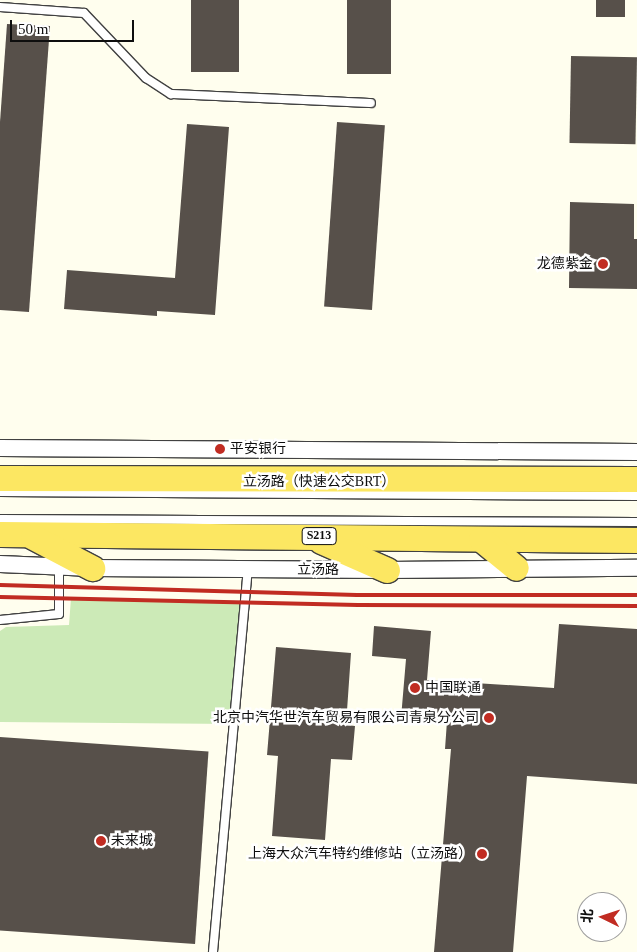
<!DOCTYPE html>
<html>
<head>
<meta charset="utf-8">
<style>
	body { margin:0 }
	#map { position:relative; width:637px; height:952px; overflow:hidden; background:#fffeee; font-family:"Times New Roman","Noto Sans SC",serif }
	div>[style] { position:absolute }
	.green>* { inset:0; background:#cceab7 }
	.building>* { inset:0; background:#57504a; transform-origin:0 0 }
	.roads { filter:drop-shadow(1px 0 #414141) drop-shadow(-1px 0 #414141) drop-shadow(0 1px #414141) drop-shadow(0 -1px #414141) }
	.service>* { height:8px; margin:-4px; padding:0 4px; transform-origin:4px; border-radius:4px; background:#fff }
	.minor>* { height:16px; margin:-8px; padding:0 8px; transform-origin:8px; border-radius:8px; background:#fff }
	.primary>* { height:25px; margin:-12.5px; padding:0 12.5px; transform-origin:12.5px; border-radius:12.5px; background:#fce762 }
	.rail>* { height:4px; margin:-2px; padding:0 2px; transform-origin:2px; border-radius:2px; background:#c12c22 }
	.dots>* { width:14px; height:14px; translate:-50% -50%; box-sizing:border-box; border:2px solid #fff; border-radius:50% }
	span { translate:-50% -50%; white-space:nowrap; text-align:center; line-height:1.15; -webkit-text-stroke:5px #fff; paint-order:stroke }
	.shield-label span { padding:1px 4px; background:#fff; border:1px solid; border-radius:4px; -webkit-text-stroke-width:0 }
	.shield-label { font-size:12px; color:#0e0e0e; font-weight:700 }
	.poi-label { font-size:14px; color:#0e0e0e }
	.right { translate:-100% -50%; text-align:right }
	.left { translate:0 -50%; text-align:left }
	.street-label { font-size:14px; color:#0e0e0e }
	.north { position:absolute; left:577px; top:892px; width:50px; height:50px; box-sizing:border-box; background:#fff; border:1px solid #9f9f9f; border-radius:50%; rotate:274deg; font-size:14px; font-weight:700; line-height:20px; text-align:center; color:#0e0e0e }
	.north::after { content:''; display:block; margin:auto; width:18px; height:22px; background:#c12c22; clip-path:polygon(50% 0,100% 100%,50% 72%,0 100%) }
	.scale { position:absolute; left:10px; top:20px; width:124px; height:22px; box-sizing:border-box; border:2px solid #0e0e0e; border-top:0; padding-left:6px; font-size:15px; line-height:18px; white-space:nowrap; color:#0e0e0e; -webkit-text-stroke:4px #fff; paint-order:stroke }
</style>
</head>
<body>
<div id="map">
	<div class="green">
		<div style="clip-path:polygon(71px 598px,247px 602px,234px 724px,0 722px,0 631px,6px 627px,69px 625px)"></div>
	</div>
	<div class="building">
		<div style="left:191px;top:0;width:48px;height:72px"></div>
		<div style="left:347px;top:0;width:44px;height:74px"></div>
		<div style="left:596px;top:0;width:29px;height:17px"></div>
		<div style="clip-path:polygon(7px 24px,50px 26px,29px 312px,0 310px,0 122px)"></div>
		<div style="left:571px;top:56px;width:66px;height:87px;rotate:1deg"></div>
		<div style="left:337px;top:122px;width:48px;height:185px;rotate:4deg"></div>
		<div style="clip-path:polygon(187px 124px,229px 127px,215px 315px,157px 311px,157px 316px,64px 309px,67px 270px,175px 278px)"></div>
		<div style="clip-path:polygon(570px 202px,634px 204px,634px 239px,637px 239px,637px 289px,569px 288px)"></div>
		<div style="clip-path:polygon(559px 624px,637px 629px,637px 784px,527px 776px,513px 952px,434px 952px,451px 749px,445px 749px,447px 721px,401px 718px,406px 659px,372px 656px,374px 626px,431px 631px,427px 680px,554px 688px)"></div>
		<div style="clip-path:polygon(276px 647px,351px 653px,346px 725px,355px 726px,352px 760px,331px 759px,325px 840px,272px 836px,278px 756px,267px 755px)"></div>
		<div style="left:0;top:737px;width:209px;height:193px;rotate:4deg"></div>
	</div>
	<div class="roads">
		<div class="service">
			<div style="left:0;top:7px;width:84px;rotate:4.1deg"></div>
			<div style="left:84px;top:13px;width:90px;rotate:46.4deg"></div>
			<div style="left:146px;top:78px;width:30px;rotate:33deg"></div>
			<div style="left:171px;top:94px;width:200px;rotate:2.6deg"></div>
			<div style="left:0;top:492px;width:637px;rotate:0.36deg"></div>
			<div style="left:0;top:519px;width:637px;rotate:0.27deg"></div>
			<div style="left:0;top:620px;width:59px;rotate:-5.8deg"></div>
			<div style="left:59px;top:614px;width:47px;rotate:-90deg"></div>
			<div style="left:213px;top:952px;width:385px;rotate:-84.8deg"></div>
		</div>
		<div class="minor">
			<div style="left:0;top:448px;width:637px;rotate:0.36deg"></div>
			<div style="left:0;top:564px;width:92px;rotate:2.5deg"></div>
			<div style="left:92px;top:568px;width:295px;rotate:0.4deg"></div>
			<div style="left:387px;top:570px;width:250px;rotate:-0.5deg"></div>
		</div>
		<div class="primary">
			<div style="left:0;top:478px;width:637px;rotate:0.09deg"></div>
			<div style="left:0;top:534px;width:637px;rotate:0.54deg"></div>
			<div style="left:33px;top:537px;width:67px;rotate:27.7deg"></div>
			<div style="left:481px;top:539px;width:45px;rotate:39.6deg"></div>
			<div style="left:321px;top:541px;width:72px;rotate:23.7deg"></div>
		</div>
	</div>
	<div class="rail">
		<div style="left:0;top:585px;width:357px;rotate:1.6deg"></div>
		<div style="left:357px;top:595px;width:280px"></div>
		<div style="left:0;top:597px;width:358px;rotate:1.3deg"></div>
		<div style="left:358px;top:605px;width:279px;rotate:0.2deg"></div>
	</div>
	<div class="dots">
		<div style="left:603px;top:264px;background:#c12c22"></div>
		<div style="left:220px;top:449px;background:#c12c22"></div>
		<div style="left:415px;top:688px;background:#c12c22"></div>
		<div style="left:489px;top:718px;background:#c12c22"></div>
		<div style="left:101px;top:841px;background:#c12c22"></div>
		<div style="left:482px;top:854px;background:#c12c22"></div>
	</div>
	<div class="shield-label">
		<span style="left:319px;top:536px">S213</span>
	</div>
	<div class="poi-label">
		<span class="right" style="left:593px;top:264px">龙德紫金</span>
		<span class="left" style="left:230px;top:449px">平安银行</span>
		<span class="left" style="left:425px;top:688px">中国联通</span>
		<span class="right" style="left:479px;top:718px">北京中汽华世汽车贸易有限公司青泉分公司</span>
		<span class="left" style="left:111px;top:841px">未来城</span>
		<span class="right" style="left:472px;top:854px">上海大众汽车特约维修站（立汤路）</span>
	</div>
	<div class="street-label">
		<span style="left:319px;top:482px">立汤路（快速公交BRT）</span>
		<span style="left:318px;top:570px">立汤路</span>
	</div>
	<div class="north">北</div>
	<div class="scale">50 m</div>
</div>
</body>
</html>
